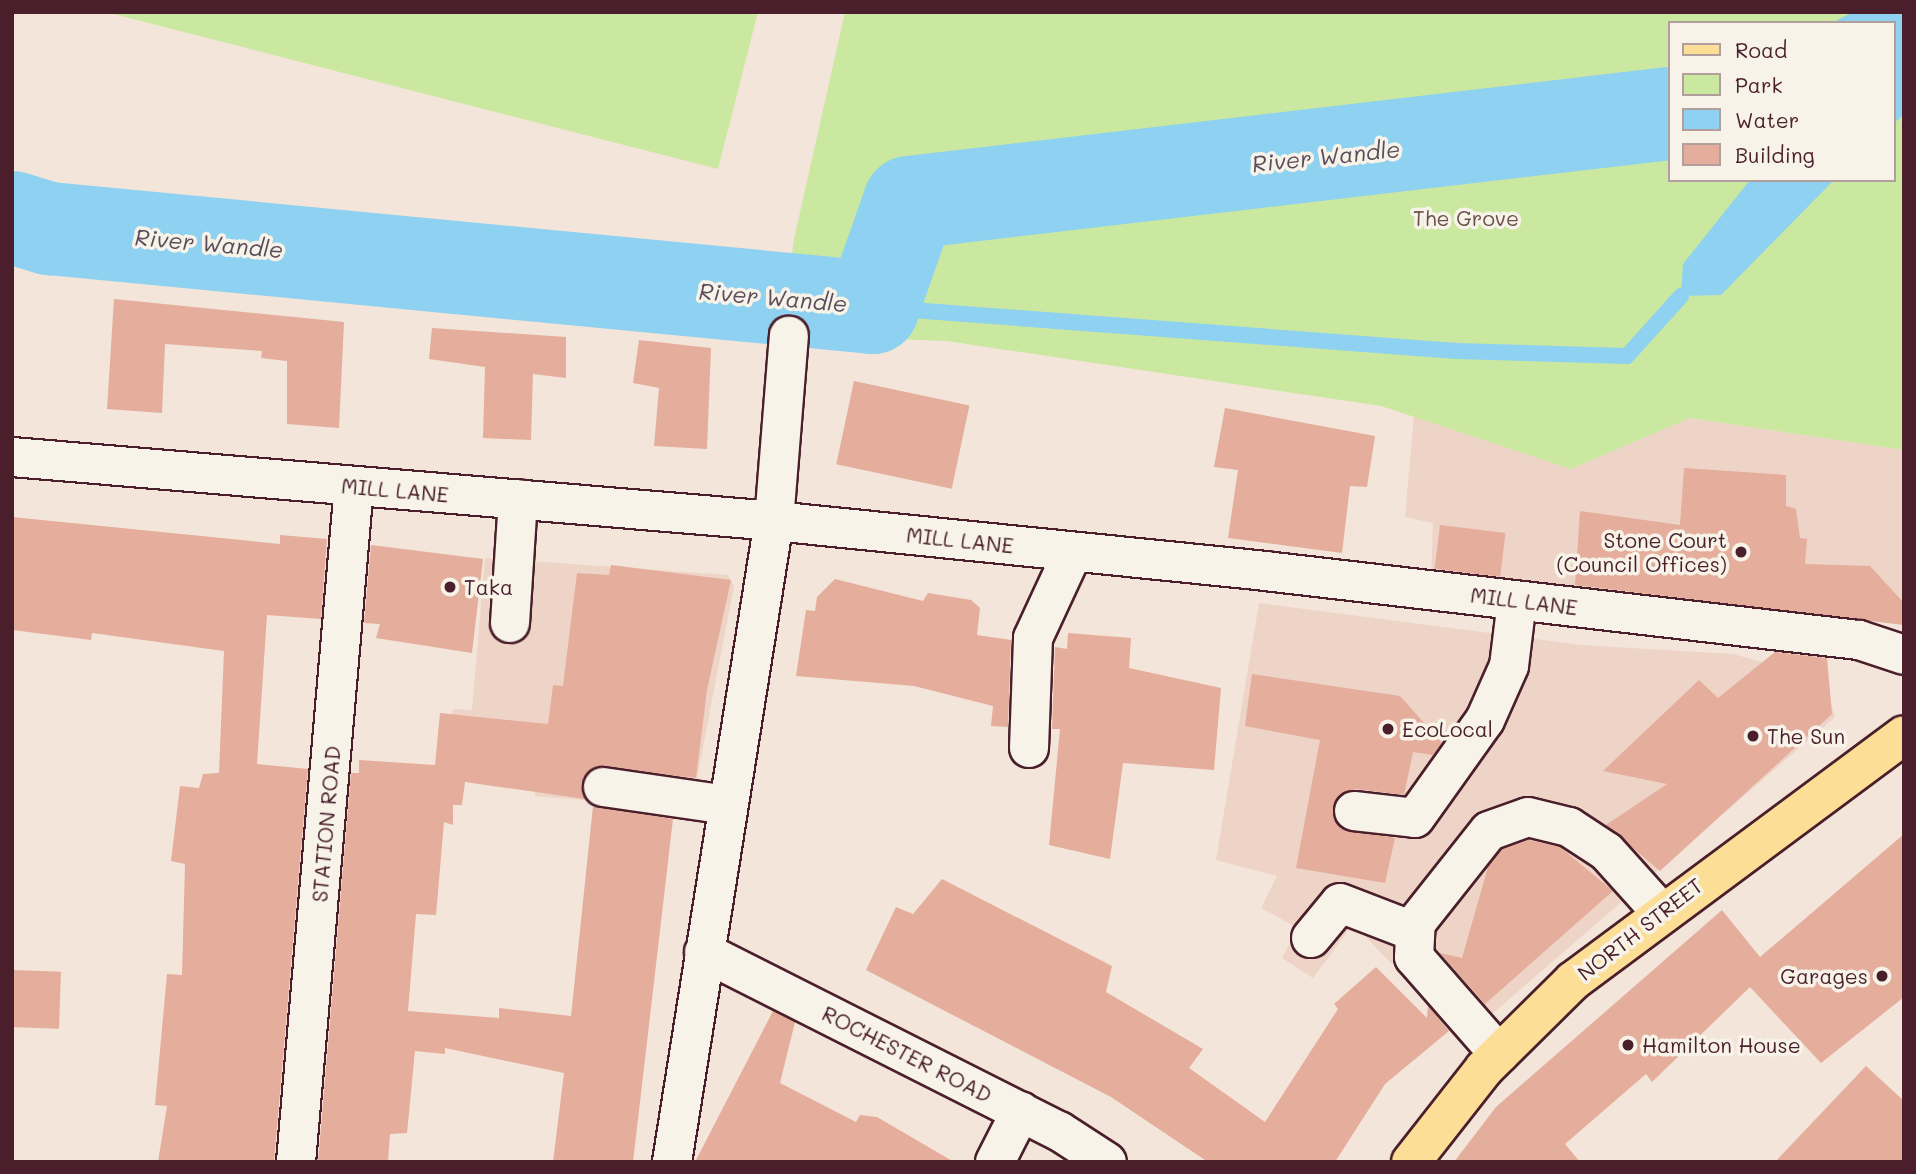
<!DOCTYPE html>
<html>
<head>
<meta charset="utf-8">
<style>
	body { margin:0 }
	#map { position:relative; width:1916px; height:1174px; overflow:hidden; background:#f3e5d9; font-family:Mali,sans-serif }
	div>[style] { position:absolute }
	.built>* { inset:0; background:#eed4c7 }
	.green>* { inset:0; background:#cbe8a0 }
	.water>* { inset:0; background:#8ed1f0 }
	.stream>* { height:16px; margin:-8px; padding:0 8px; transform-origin:8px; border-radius:8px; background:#8ed1f0 }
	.river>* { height:93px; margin:-46.5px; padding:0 46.5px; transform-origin:46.5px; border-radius:46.5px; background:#8ed1f0 }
	.building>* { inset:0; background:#e4ad9c; transform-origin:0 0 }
	.roads { filter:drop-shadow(2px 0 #4a1f2b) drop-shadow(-2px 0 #4a1f2b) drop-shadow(0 2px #4a1f2b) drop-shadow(0 -2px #4a1f2b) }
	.minor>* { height:38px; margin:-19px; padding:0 19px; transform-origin:19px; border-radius:19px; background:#f7f3e8 }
	.major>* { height:38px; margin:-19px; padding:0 19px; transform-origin:19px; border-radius:19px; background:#fcde96 }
	.dots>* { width:19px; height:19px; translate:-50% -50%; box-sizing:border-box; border:4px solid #f7f3e8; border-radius:50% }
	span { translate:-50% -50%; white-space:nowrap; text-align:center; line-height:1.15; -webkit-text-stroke:7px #f7f3e8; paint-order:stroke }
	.park-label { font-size:21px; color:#6a5148 }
	.street-label { font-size:21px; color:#4a1f2b }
	.poi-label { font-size:21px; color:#4a1f2b }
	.right { translate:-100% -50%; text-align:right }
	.left { translate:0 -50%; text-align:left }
	.water-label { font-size:23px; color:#5b4c5c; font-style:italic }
	.frame { position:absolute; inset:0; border:14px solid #4a1f2b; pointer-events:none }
	.legend { position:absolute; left:1668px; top:21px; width:228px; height:161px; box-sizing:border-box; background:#f7f3e8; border:2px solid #b29e9c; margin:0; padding:9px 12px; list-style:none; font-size:21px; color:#4a1f2b }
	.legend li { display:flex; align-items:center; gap:14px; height:35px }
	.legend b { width:35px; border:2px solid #b29e9c }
</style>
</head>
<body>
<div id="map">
	<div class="built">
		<div style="clip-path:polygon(1414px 416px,1571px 469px,1689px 418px,1904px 450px,1904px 624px,1431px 579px,1433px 523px,1405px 517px)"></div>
		<div style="clip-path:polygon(485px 558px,728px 575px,734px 586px,691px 809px,535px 796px,534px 776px,441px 765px,453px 709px,472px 710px)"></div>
		<div style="clip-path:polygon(1259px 603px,1581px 645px,1733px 654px,1824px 679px,1835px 717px,1462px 1040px,1398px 960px,1391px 963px,1353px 924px,1313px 978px,1282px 958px,1298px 928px,1261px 908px,1277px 876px,1216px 860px)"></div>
	</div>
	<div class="green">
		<div style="clip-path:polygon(106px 12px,758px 12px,718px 169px)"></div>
		<div style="clip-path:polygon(evenodd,845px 12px,1904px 12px,1904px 450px,1690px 418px,1571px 469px,1381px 406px,947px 341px,781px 335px,794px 239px,845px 12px,1669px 23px,1893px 23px,1893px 180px,1669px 180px,1669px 23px)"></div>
	</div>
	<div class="water">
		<div style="clip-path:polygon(1853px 12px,1904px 12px,1904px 114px,1893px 124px,1893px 23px,1832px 23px)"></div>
		<div style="clip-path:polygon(1750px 180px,1834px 180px,1721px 295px,1681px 296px,1683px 264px)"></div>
	</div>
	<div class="stream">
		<div style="left:872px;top:307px;width:586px;rotate:4.31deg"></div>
		<div style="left:1456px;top:351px;width:171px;rotate:1.7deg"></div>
		<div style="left:1627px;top:356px;width:81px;rotate:-48deg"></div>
	</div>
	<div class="river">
		<div style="left:12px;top:217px;width:39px;rotate:17deg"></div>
		<div style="left:49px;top:228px;width:827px;rotate:5.48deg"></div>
		<div style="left:872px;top:307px;width:111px;rotate:-70.6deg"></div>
		<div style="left:909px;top:202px;width:765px;rotate:-6.68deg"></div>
	</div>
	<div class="building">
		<div style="clip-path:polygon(114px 299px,344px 322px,339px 428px,287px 424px,287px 361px,261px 358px,262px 351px,165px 344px,162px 413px,107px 409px)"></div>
		<div style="clip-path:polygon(432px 328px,566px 337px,566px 378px,533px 374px,531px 440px,483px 438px,485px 367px,429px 359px)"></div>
		<div style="clip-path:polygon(639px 340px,711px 348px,707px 449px,654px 446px,659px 388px,633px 383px)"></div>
		<div style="left:854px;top:381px;width:118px;height:85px;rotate:12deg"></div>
		<div style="clip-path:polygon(1225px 408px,1375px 436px,1367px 487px,1350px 486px,1342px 553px,1228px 538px,1238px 470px,1214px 467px)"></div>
		<div style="clip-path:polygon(1684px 468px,1786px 475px,1786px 506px,1796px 509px,1800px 538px,1807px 539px,1805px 564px,1870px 566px,1904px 603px,1904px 625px,1575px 585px,1580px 511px,1680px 525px)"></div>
		<div style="clip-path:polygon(12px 517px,280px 544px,280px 535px,327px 539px,321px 619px,267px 615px,257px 764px,308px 769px,274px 1162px,158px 1162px,167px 1106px,155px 1105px,167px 974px,182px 975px,185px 864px,171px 861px,180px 786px,199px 788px,203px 774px,219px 773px,224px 651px,92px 633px,91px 640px,12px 630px)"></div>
		<div style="left:1440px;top:525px;width:66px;height:44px;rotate:7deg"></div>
		<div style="clip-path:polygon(371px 545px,483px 559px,472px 653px,376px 638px,380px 624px,364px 623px)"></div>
		<div style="clip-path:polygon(611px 565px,731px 580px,707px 690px,696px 778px,596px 767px,582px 783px,585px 799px,465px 782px,462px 805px,453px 805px,453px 825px,444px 822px,436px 915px,416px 914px,408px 1011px,499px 1018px,499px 1008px,571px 1016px,593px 806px,673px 819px,633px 1162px,553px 1162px,564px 1073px,445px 1048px,445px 1054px,415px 1051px,407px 1133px,390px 1134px,388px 1162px,318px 1162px,351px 773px,359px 773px,359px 760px,435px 765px,440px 713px,548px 724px,553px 685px,563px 686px,577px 573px,609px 575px)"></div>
		<div style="clip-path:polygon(835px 579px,923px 601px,928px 593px,971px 600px,980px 608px,977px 635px,1011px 640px,1008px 727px,991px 726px,993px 706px,914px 686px,796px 676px,806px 610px,815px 611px,817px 597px)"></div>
		<div style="clip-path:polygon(1068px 633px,1131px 638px,1129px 668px,1221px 688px,1214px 770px,1123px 763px,1110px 859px,1049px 845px,1060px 729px,1052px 729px,1055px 647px,1067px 649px)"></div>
		<div style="clip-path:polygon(1775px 652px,1827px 658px,1832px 714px,1660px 871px,1606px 825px,1667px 784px,1603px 771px,1699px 680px,1718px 698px)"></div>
		<div style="clip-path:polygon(1252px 674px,1400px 696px,1442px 743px,1433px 755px,1413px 752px,1404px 795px,1356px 789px,1336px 799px,1334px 819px,1342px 829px,1395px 838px,1385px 883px,1296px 868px,1320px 740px,1245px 726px)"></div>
		<div style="clip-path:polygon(1904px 834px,1904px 997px,1821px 1063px,1750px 987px,1652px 1082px,1646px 1074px,1565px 1144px,1580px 1162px,1454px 1162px,1496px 1107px,1722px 910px,1760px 957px)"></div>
		<div style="clip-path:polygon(1529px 840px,1560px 847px,1613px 891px,1485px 1004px,1440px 953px,1462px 958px,1488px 867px,1502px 849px)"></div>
		<div style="clip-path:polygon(942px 879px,1112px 966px,1106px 992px,1203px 1049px,1189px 1068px,1265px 1122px,1338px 1009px,1334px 1004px,1376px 967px,1427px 1018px,1428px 1006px,1449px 1031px,1385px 1084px,1335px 1162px,1208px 1162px,1111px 1097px,866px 970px,896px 907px,913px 914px)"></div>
		<div style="left:12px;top:970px;width:49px;height:57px;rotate:2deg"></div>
		<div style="clip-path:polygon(773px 1011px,795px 1022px,780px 1083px,856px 1122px,860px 1115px,877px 1117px,954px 1162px,695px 1162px)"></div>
		<div style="clip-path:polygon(1866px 1066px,1904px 1101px,1904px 1162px,1775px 1162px)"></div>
	</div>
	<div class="roads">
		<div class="minor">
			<div style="left:12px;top:457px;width:765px;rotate:4.8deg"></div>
			<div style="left:774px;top:521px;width:494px;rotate:5.8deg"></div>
			<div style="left:1265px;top:571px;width:598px;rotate:6.63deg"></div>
			<div style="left:1859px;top:640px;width:47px;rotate:18.4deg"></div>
			<div style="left:510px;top:623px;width:124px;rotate:-86.3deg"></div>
			<div style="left:1029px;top:748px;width:110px;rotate:-87.9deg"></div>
			<div style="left:1033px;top:638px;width:95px;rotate:-65.1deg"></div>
			<div style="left:603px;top:787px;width:126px;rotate:8.2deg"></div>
			<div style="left:1354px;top:811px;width:61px;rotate:6.5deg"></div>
			<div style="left:1415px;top:818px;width:120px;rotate:-54.5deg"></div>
			<div style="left:1485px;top:720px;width:59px;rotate:-66deg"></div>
			<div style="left:1509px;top:666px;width:65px;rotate:-83deg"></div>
			<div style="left:1311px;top:938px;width:45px;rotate:-50.4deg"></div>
			<div style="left:1340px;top:903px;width:80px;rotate:21.1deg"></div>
			<div style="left:704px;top:952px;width:398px;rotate:26.8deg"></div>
			<div style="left:1059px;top:1131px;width:57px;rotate:32.9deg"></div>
			<div style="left:1499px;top:1054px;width:129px;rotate:-131.2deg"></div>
			<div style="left:1414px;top:957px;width:34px;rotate:-87deg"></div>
			<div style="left:1416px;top:923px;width:117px;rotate:-51.6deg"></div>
			<div style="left:1489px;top:831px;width:41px;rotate:-19.7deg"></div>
			<div style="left:1528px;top:817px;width:42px;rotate:13.7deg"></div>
			<div style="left:1569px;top:827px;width:45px;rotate:33.3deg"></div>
			<div style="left:1607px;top:852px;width:81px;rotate:48deg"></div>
			<div style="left:296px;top:1162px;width:678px;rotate:-85.1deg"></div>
			<div style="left:672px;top:1162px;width:649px;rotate:-80.96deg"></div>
			<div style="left:774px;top:521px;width:186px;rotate:-85.4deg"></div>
			<div style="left:995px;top:1162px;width:57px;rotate:-63deg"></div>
		</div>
		<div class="major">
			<div style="left:1411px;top:1162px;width:118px;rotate:-51.9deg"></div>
			<div style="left:1484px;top:1069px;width:125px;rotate:-44.7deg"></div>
			<div style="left:1573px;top:981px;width:412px;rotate:-36.6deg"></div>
		</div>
	</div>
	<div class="dots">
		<div style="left:1741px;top:552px;background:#4a1f2b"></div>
		<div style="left:450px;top:587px;background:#4a1f2b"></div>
		<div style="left:1388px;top:729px;background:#4a1f2b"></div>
		<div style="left:1753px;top:736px;background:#4a1f2b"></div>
		<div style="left:1882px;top:976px;background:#4a1f2b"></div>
		<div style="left:1628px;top:1045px;background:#4a1f2b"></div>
	</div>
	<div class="park-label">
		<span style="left:1466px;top:218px">The Grove</span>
	</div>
	<div class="street-label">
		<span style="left:395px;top:490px;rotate:5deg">MILL LANE</span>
		<span style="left:960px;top:540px;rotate:6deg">MILL LANE</span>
		<span style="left:1524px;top:601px;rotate:7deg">MILL LANE</span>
		<span style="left:326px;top:824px;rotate:-85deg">STATION ROAD</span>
		<span style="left:1640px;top:929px;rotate:-38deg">NORTH STREET</span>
		<span style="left:907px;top:1054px;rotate:27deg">ROCHESTER ROAD</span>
	</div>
	<div class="poi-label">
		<span class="right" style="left:1727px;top:552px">Stone Court<br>(Council Offices)</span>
		<span class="left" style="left:464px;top:587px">Taka</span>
		<span class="left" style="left:1402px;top:729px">EcoLocal</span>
		<span class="left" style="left:1767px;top:736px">The Sun</span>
		<span class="right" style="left:1868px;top:976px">Garages</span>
		<span class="left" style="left:1642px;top:1045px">Hamilton House</span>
	</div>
	<div class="water-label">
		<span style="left:1326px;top:156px;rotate:-6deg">River Wandle</span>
		<span style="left:209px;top:243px;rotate:5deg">River Wandle</span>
		<span style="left:773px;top:297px;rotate:5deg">River Wandle</span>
	</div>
	<div class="frame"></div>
	<ul class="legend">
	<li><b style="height:9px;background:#fcde96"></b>Road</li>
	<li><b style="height:19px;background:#cbe8a0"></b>Park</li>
	<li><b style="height:19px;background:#8ed1f0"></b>Water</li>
	<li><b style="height:19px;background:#e4ad9c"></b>Building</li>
	</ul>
</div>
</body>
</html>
